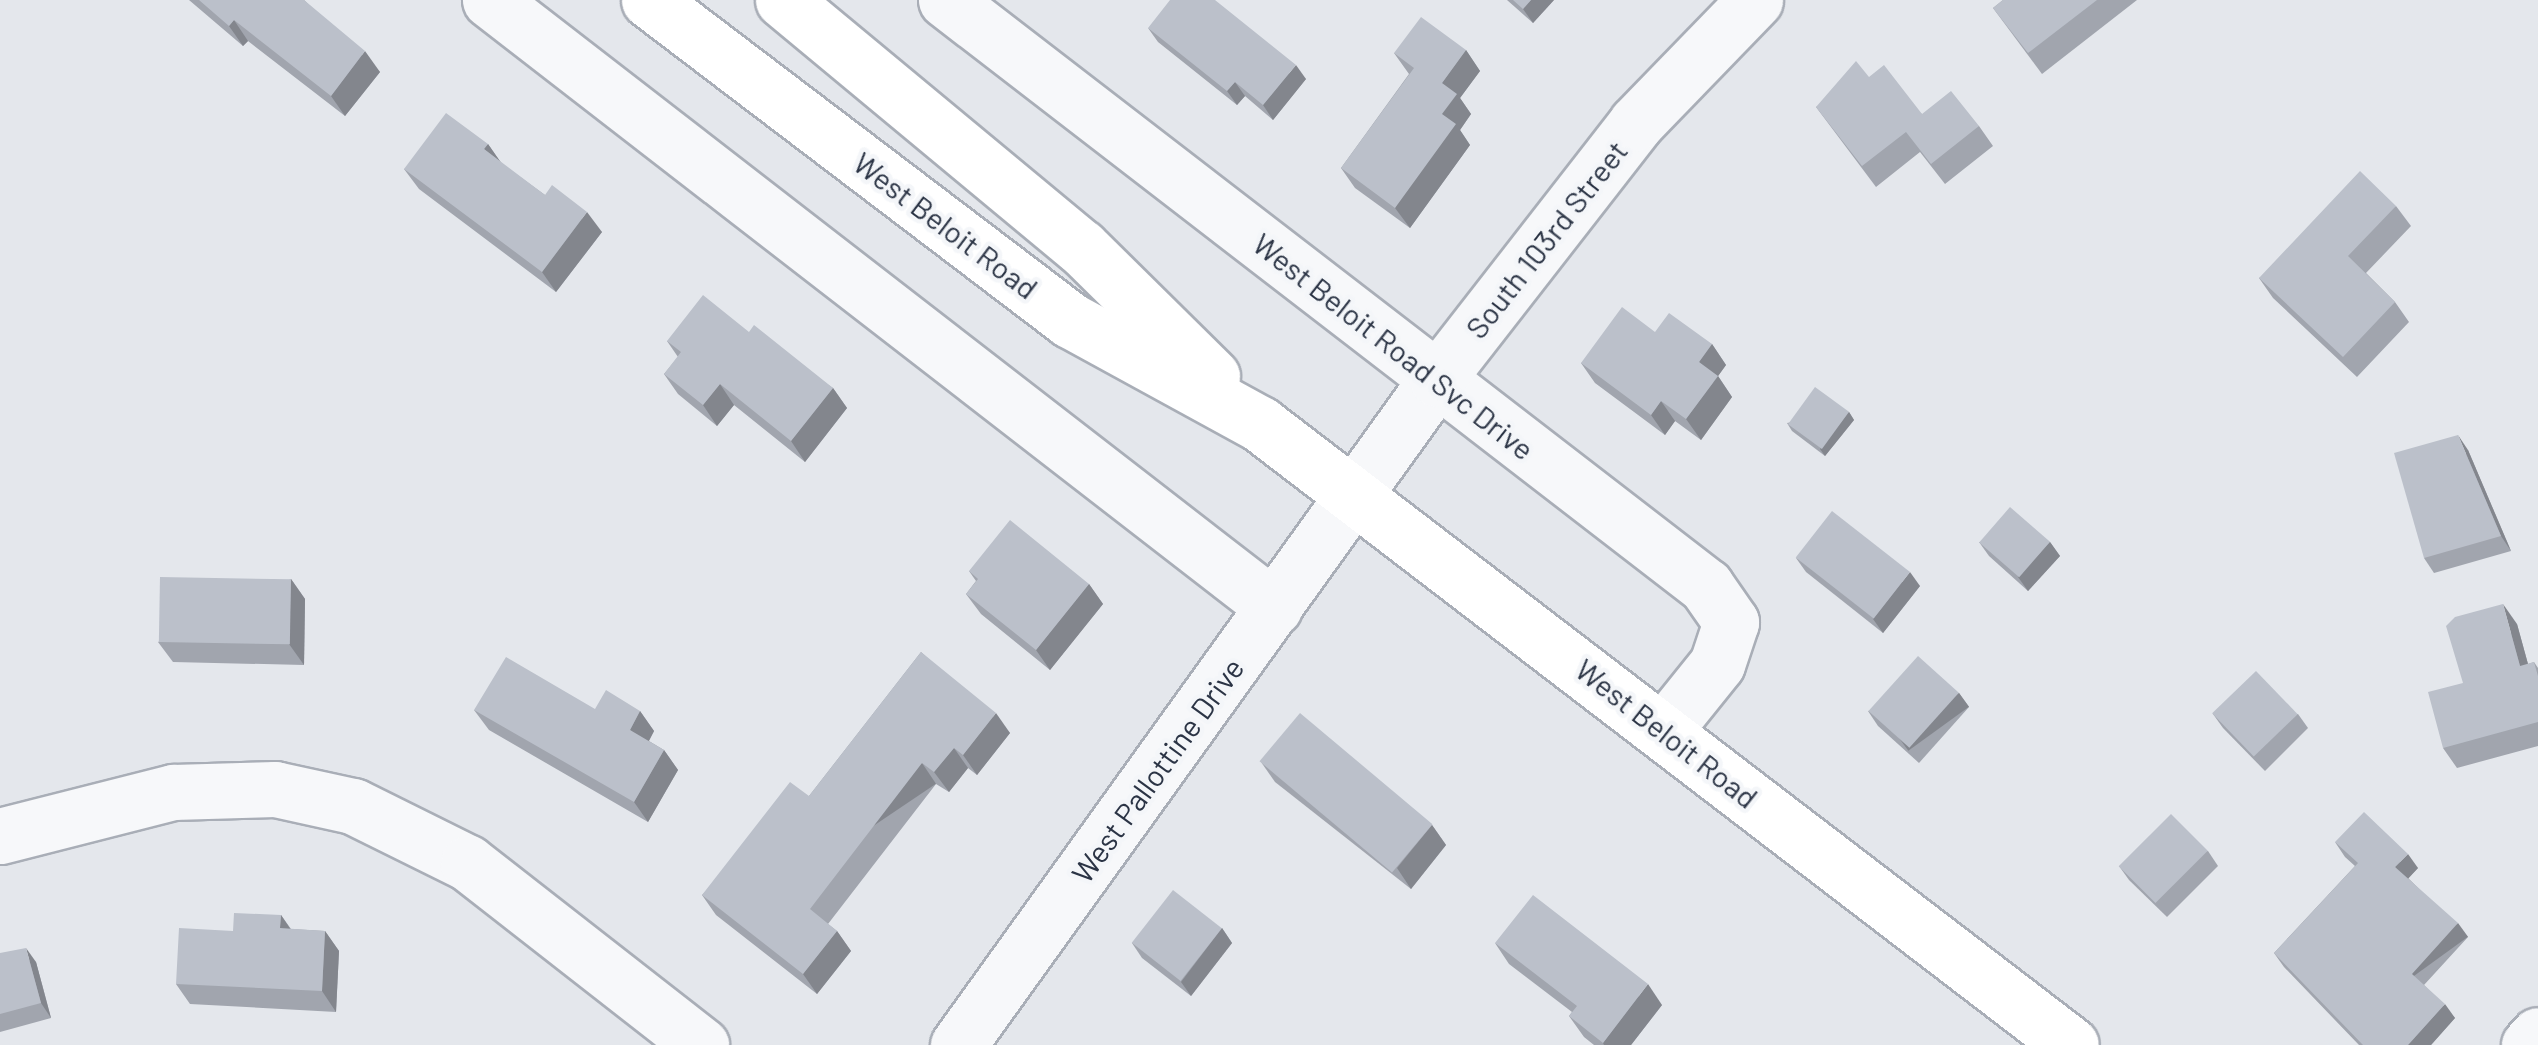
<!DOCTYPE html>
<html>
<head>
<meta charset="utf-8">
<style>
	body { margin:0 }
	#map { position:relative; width:2538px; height:1045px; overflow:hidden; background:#e4e7ec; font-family:Barlow,sans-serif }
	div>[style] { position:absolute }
	.roads { filter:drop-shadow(2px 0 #a9aeb7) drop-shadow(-2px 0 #a9aeb7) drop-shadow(0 2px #a9aeb7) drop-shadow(0 -2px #a9aeb7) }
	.minor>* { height:55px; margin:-27.5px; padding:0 27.5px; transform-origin:27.5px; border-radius:27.5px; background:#f7f8fa }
	.major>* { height:55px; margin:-27.5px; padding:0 27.5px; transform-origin:27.5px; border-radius:27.5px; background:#fff }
	.wall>* { inset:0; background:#a1a5ae }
	.shaded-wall>* { inset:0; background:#83868d; transform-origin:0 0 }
	.building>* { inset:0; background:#bbc0ca; transform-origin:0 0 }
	span { translate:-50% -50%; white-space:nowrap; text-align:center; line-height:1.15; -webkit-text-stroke:9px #f4f6f9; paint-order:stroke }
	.street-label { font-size:30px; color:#2b3445 }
</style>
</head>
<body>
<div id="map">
	<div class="roads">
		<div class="minor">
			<div style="left:490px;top:0;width:992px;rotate:37.75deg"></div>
			<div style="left:946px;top:0;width:960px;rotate:37.63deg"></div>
			<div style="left:1706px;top:586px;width:44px;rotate:55.2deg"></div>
			<div style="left:1731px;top:622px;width:44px;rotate:108.4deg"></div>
			<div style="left:1717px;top:664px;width:85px;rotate:128.8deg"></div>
			<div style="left:0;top:836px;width:179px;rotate:-14.3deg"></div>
			<div style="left:173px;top:792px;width:102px;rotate:-1.7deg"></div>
			<div style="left:275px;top:789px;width:80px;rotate:12.3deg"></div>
			<div style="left:353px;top:806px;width:128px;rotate:26.4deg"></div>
			<div style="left:468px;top:863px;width:296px;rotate:38deg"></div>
			<div style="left:958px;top:1045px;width:820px;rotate:-54.28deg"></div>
			<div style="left:1437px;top:379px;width:324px;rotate:-52.1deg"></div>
			<div style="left:1636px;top:123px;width:171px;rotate:-45.9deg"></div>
			<div style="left:2529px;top:1045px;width:13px;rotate:-48deg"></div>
		</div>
		<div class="major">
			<div style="left:649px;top:0;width:529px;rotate:37.24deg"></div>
			<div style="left:1070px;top:320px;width:217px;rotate:28.7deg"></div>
			<div style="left:1260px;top:424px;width:1021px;rotate:37.44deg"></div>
			<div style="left:783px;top:0;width:387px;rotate:39.7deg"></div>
			<div style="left:1081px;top:247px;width:184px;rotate:44.6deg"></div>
		</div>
	</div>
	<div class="wall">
		<div style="clip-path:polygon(189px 0,304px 0,380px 72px,345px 116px,248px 41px,243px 46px)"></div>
		<div style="clip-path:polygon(1507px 0,1554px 0,1533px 23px)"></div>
		<div style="clip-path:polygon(2003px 0,2137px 0,2042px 74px,1993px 8px)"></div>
		<div style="clip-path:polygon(1148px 28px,1306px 79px,1273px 120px,1245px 96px,1237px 105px,1158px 42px)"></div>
		<div style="clip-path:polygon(1466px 50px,1480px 71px,1460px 98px,1471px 114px,1460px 130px,1470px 145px,1410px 228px,1355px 188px,1341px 168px,1409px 74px,1394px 53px)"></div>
		<div style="clip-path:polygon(1869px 77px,1922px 114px,1979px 126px,1993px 146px,1945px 184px,1920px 152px,1876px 187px,1816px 107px)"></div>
		<div style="clip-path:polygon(488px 144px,501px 163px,545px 195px,602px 232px,556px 292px,419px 189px,404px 169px)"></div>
		<div style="clip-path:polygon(2396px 206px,2411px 226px,2366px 273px,2395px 302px,2409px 322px,2357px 377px,2273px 298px,2259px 278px)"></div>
		<div style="clip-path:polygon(749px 332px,833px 388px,847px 408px,805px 462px,734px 405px,717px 426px,678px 394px,664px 374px,678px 357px,667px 341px)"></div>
		<div style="clip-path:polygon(1655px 332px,1712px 344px,1726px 365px,1718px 376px,1732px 397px,1701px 440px,1675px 421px,1665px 435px,1595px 383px,1581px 363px)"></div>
		<div style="clip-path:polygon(1849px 412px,1854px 420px,1825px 456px,1792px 431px,1787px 423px)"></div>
		<div style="clip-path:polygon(2468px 450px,2511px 551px,2434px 573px,2424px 558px)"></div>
		<div style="clip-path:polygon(1979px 542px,2050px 542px,2060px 556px,2028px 591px,1989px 556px)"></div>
		<div style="clip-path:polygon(1796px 558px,1920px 586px,1883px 633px,1806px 572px)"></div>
		<div style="clip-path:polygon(969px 571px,1089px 584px,1103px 604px,1050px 670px,981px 614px,966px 594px,976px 581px)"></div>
		<div style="clip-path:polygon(291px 579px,305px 599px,304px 665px,173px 662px,158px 642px)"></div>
		<div style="clip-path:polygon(2517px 624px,2528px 664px,2534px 662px,2538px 668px,2538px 746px,2457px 768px,2443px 748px)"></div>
		<div style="clip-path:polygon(921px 652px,1010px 733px,977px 775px,968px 768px,949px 792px,936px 784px,828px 924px,837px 931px,851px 951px,817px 994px,716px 915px,702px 895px,809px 796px)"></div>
		<div style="clip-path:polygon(1959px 693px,1969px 707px,1919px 763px,1878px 726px,1868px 711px)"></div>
		<div style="clip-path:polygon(595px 709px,640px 711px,654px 731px,649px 741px,664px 750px,678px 770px,648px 822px,489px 730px,474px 710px)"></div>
		<div style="clip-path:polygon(2213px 714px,2298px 714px,2308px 728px,2265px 771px,2223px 728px)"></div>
		<div style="clip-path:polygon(1261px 762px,1432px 825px,1446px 845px,1411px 889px,1275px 782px)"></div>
		<div style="clip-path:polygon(2335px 842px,2418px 868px,2408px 878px,2468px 937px,2424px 985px,2455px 1018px,2431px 1045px,2359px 1045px,2284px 967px,2274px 953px,2355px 866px,2345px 857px)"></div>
		<div style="clip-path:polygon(2208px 851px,2218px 866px,2167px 917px,2129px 880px,2119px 866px)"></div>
		<div style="clip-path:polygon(281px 915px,291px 929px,325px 931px,339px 951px,336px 1012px,190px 1004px,176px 984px,233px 931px)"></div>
		<div style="clip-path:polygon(1222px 928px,1232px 943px,1191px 996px,1142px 958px,1132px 943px)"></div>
		<div style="clip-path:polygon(1495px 943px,1662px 1005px,1631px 1045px,1594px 1045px,1584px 1037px,1569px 1016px,1572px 1012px,1509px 964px)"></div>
		<div style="clip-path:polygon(0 953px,36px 962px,51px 1018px,0 1032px)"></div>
	</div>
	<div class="shaded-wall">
		<div style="clip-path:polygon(1531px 0,1554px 0,1533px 23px,1523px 9px)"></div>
		<div style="clip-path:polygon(234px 20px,248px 41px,243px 46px,229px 26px)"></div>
		<div style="clip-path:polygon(1466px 50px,1480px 71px,1460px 98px,1471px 114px,1460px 130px,1470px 145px,1410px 228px,1395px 208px,1442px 114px,1442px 83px)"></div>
		<div style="clip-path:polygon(365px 51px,380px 72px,345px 116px,331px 96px)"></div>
		<div style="clip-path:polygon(1296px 65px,1306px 79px,1273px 120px,1263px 105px)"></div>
		<div style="clip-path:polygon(1235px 82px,1245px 96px,1237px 105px,1227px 91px)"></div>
		<div style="clip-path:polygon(488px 144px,502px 164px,484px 149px)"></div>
		<div style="clip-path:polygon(587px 212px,602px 232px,556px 292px,542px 272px)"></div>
		<div style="clip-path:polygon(1712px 344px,1726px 365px,1713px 383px,1699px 362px)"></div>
		<div style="clip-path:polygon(1718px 376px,1732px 397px,1701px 440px,1686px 419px)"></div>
		<div style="clip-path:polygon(720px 384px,734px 405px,717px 426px,703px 405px)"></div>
		<div style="clip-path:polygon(833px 388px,847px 408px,805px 462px,791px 441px)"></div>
		<div style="clip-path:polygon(1661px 401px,1675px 421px,1665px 435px,1651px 415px)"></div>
		<div style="clip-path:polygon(1849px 412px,1854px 420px,1825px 456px,1820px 449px)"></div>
		<div style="clip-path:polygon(2458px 435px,2468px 450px,2511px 551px,2501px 536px)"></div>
		<div style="clip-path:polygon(2050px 542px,2060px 556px,2028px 591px,2018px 577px)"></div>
		<div style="clip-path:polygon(1910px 572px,1920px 586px,1883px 633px,1873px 619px)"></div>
		<div style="clip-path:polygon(291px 579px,305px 599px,304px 665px,289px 644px)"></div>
		<div style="clip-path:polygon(1089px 584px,1103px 604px,1050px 670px,1036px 650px)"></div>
		<div style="clip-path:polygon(2503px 604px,2517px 624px,2534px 686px,2520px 666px)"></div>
		<div style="left:1959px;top:693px;width:17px;height:75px;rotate:54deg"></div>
		<div style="clip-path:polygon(640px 711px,654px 731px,644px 750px,630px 730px)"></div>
		<div style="clip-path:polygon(996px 713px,1010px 733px,977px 775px,963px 755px)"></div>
		<div style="clip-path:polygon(954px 748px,968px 768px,949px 792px,934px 772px)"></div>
		<div style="clip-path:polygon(664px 750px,678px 770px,648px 822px,634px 802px)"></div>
		<div style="left:922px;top:763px;width:25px;height:184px;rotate:56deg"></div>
		<div style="clip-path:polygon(1432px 825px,1446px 845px,1411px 889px,1397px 868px)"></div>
		<div style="clip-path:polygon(2408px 854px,2418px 868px,2406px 881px,2395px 867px)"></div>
		<div style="clip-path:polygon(281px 915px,295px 936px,280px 928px)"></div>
		<div style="left:2458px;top:923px;width:17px;height:69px;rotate:54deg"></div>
		<div style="clip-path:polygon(1222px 928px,1232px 943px,1191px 996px,1181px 982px)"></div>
		<div style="clip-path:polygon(325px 931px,339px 951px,336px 1012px,322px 991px)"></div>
		<div style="clip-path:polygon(837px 931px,851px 951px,817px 994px,803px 974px)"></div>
		<div style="clip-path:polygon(26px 948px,36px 962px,51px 1018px,41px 1003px)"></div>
		<div style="clip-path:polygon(1648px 984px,1662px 1005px,1631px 1045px,1604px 1045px,1603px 1043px)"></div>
		<div style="clip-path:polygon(2445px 1004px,2455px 1018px,2431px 1045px,2408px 1045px)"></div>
	</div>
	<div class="building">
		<div style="clip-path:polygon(199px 0,304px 0,365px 51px,331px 96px,234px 20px,229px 26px)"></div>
		<div style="clip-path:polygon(1170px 0,1215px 0,1296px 65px,1263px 105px,1235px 82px,1227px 91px,1148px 28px)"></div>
		<div style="clip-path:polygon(1513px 0,1531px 0,1523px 9px)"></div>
		<div style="clip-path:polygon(2003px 0,2097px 0,2028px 53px,1993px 8px)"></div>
		<div style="clip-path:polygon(1421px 17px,1466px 50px,1442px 83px,1457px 94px,1442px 114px,1456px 124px,1395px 208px,1341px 168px,1414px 68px,1394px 53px)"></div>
		<div style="clip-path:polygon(1856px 61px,1869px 77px,1884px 65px,1922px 114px,1951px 91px,1979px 126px,1931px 164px,1906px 132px,1862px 166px,1816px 107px)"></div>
		<div style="clip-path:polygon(446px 113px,488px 144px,484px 149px,545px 195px,552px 185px,587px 212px,542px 272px,404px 169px)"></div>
		<div style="clip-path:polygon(2360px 171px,2396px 206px,2348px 256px,2395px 302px,2343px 357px,2259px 278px)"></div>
		<div style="clip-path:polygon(703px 295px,749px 332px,754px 325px,833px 388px,791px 441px,720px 384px,703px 405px,664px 374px,681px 352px,667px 341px)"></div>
		<div style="clip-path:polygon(1622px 307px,1655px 332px,1669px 313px,1712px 344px,1699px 362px,1718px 376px,1686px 419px,1661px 401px,1651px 415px,1581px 363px)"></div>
		<div style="left:1815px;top:387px;width:42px;height:46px;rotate:36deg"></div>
		<div style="clip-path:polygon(2458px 435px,2501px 536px,2424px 558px,2394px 453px)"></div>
		<div style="left:2010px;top:507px;width:53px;height:47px;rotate:41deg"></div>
		<div style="left:1832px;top:511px;width:99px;height:59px;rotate:38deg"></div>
		<div style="clip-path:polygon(1010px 520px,1089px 584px,1036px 650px,966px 594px,978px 579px,969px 571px)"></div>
		<div style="left:160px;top:577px;width:131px;height:65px;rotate:1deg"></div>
		<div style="clip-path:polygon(2503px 604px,2520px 666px,2534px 662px,2538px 676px,2538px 722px,2443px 748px,2428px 692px,2463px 683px,2446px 626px,2455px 617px)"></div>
		<div style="clip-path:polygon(921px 652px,996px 713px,963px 755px,954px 748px,934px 772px,922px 763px,810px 909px,837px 931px,803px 974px,702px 895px,790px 782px,809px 796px)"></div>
		<div style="left:1918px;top:656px;width:55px;height:74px;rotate:42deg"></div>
		<div style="clip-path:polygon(506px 657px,595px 709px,606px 690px,640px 711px,630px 730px,664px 750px,634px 802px,474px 710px)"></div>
		<div style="left:2256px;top:671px;width:60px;height:61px;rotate:46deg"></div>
		<div style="left:1300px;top:713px;width:173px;height:63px;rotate:40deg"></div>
		<div style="clip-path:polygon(2364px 812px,2408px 854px,2395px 867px,2458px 923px,2412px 974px,2445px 1004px,2408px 1045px,2363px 1045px,2274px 953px,2358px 863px,2335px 842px)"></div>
		<div style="left:2171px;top:814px;width:52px;height:74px;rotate:45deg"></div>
		<div style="left:1173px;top:890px;width:62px;height:67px;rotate:38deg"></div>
		<div style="clip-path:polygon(1533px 895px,1648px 984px,1603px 1043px,1569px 1016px,1577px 1006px,1495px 943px)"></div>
		<div style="clip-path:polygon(234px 913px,281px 915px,280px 928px,325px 931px,322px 991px,176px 984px,179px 928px,233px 931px)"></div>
		<div style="clip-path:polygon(26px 948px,41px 1003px,0 1014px,0 953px)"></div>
	</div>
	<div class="street-label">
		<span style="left:946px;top:225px;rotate:37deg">West Beloit Road</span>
		<span style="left:1546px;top:239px;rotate:-52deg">South 103rd Street</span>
		<span style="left:1394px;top:346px;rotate:38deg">West Beloit Road Svc Drive</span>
		<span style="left:1667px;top:733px;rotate:38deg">West Beloit Road</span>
		<span style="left:1157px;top:770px;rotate:-54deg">West Pallottine Drive</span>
	</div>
</div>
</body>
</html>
